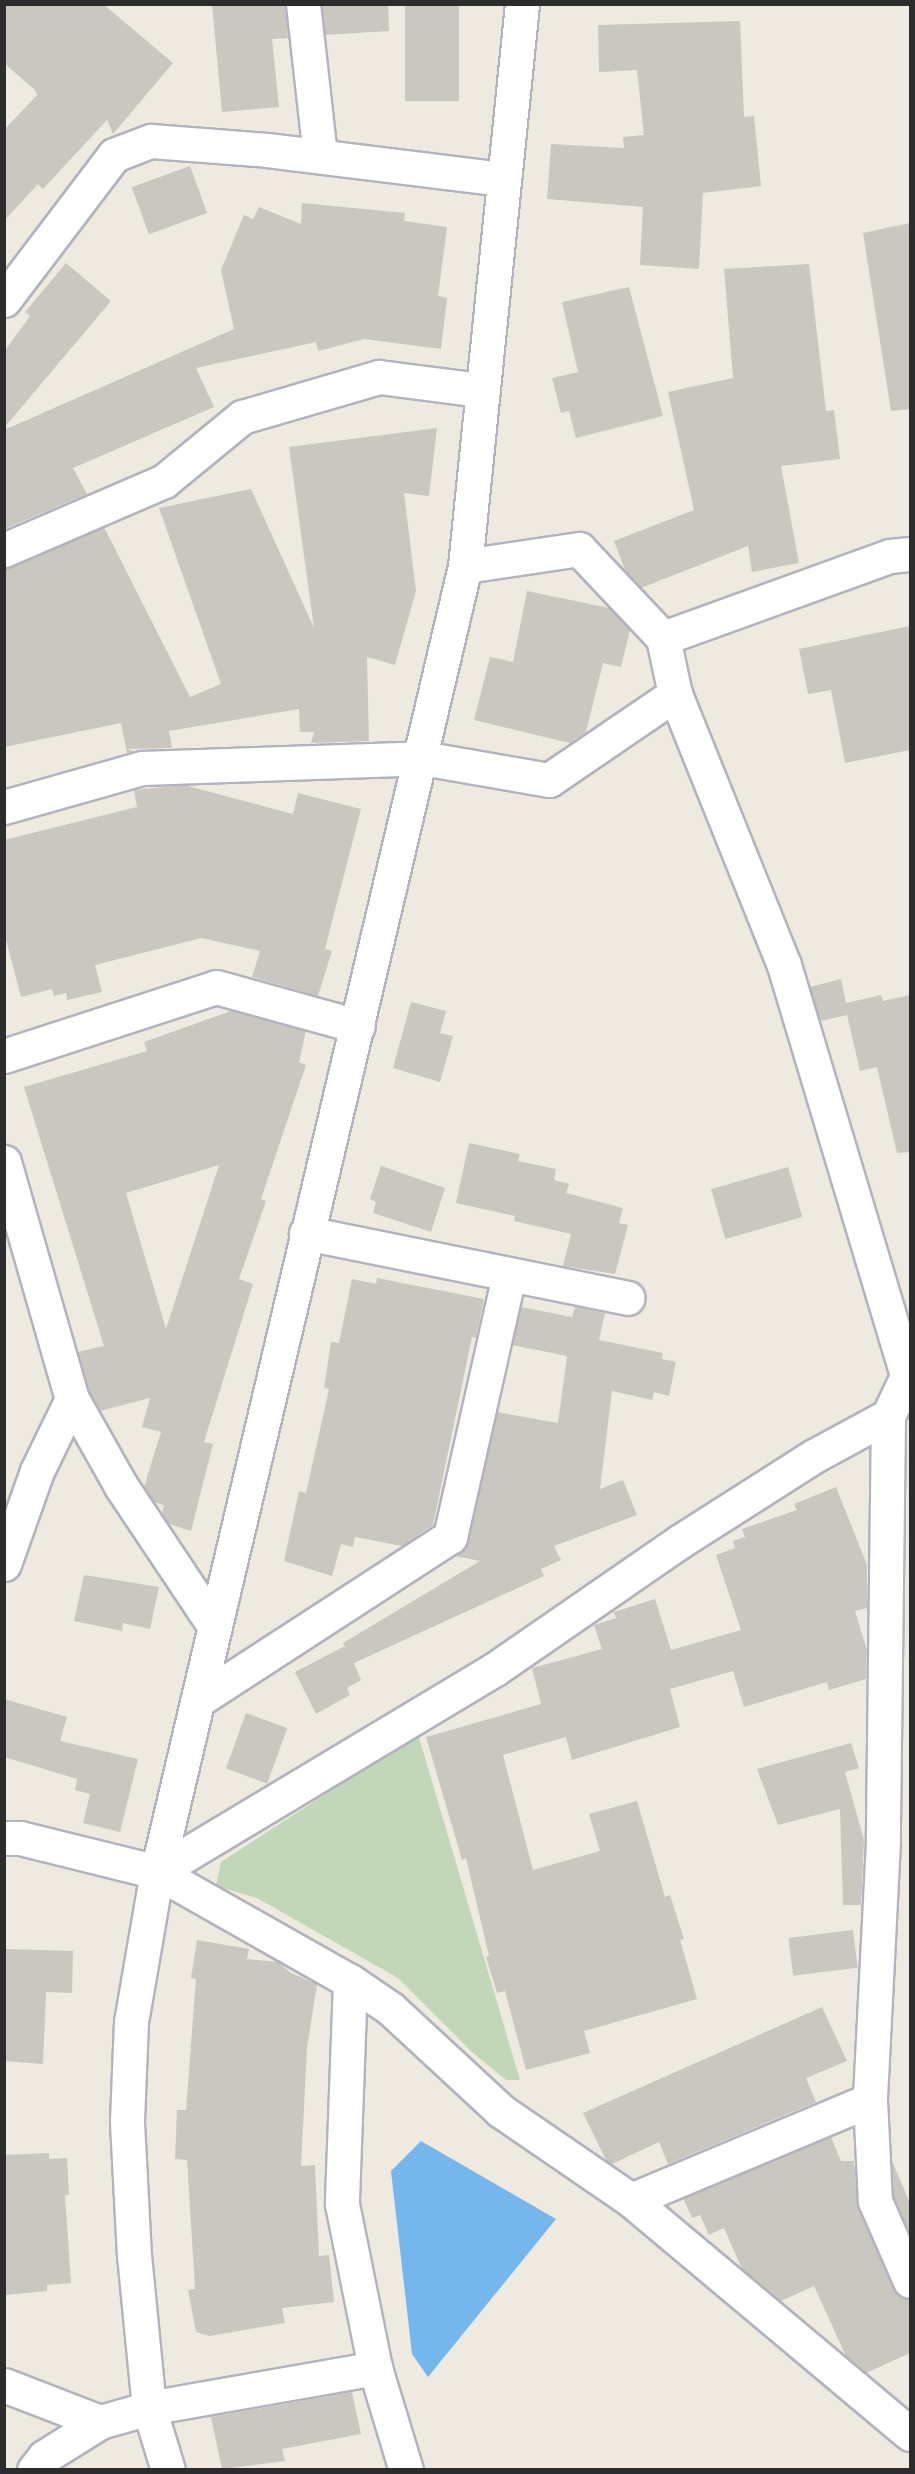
<!DOCTYPE html>
<html>
<head>
<meta charset="utf-8">
<style>
	body { margin:0 }
	#map { position:relative; width:915px; height:2474px; overflow:hidden; background:#eeeadf; font-family:"DejaVu Sans",sans-serif }
	div>[style] { position:absolute }
	.cemetery>* { inset:0; background:#c1d7b7 }
	.water>* { inset:0; background:#75b7ec }
	.building>* { inset:0; background:#c9c7bf; transform-origin:0 0 }
	.roads { filter:drop-shadow(2px 0 #b3b3bf) drop-shadow(-2px 0 #b3b3bf) drop-shadow(0 2px #b3b3bf) drop-shadow(0 -2px #b3b3bf) }
	.minor>* { height:33px; margin:-16.5px; padding:0 16.5px; transform-origin:16.5px; border-radius:16.5px; background:#fff }
	span { translate:-50% -50%; white-space:nowrap; text-align:center; line-height:1.15; -webkit-text-stroke:5px #fff; paint-order:stroke }
	.frame { position:absolute; inset:0; border:6px solid #2c2c2c; pointer-events:none }
</style>
</head>
<body>
<div id="map">
	<div class="cemetery">
		<div style="clip-path:polygon(418px 1734px,520px 2080px,506px 2080px,472px 2052px,398px 1978px,257px 1898px,216px 1886px,221px 1862px)"></div>
	</div>
	<div class="water">
		<div style="clip-path:polygon(421px 2141px,556px 2219px,428px 2377px,412px 2354px,391px 2171px)"></div>
	</div>
	<div class="building">
		<div style="clip-path:polygon(4px 4px,103px 4px,173px 63px,113px 134px,107px 120px,43px 189px,38px 184px,4px 221px,4px 130px,37px 95px,35px 90px,4px 63px)"></div>
		<div style="clip-path:polygon(212px 4px,285px 4px,288px 38px,272px 39px,279px 107px,222px 112px)"></div>
		<div style="clip-path:polygon(322px 4px,388px 4px,389px 31px,325px 35px)"></div>
		<div style="left:405px;top:4px;width:54px;height:97px"></div>
		<div style="clip-path:polygon(740px 21px,744px 117px,754px 116px,761px 186px,703px 193px,699px 269px,640px 265px,643px 207px,547px 199px,551px 144px,624px 148px,623px 137px,644px 135px,637px 70px,599px 72px,598px 25px)"></div>
		<div style="left:190px;top:166px;width:50px;height:62px;rotate:70deg"></div>
		<div style="clip-path:polygon(302px 203px,405px 213px,404px 221px,447px 227px,438px 296px,447px 298px,441px 349px,364px 339px,318px 351px,316px 342px,196px 368px,214px 407px,73px 468px,87px 494px,4px 529px,4px 430px,234px 329px,221px 270px,244px 215px,253px 219px,259px 207px,301px 224px)"></div>
		<div style="clip-path:polygon(910px 223px,910px 409px,891px 411px,863px 233px)"></div>
		<div style="clip-path:polygon(66px 263px,111px 301px,4px 428px,4px 352px,30px 316px,25px 312px)"></div>
		<div style="clip-path:polygon(809px 264px,826px 411px,834px 410px,840px 459px,781px 466px,799px 563px,752px 572px,748px 546px,641px 588px,625px 570px,614px 541px,694px 510px,668px 392px,733px 378px,724px 269px)"></div>
		<div style="clip-path:polygon(629px 287px,663px 416px,576px 438px,569px 411px,561px 413px,552px 378px,578px 372px,562px 302px)"></div>
		<div style="clip-path:polygon(437px 428px,429px 496px,404px 493px,416px 591px,395px 665px,367px 657px,369px 741px,311px 743px,314px 732px,300px 732px,299px 709px,169px 731px,172px 748px,127px 749px,134px 751px,127px 753px,121px 723px,4px 747px,4px 568px,104px 527px,190px 697px,221px 684px,159px 508px,251px 489px,314px 628px,289px 447px)"></div>
		<div style="clip-path:polygon(527px 591px,609px 608px,630px 630px,621px 667px,603px 663px,586px 732px,570px 743px,474px 720px,490px 657px,513px 662px)"></div>
		<div style="clip-path:polygon(910px 626px,910px 750px,845px 763px,831px 690px,808px 694px,799px 649px)"></div>
		<div style="clip-path:polygon(184px 785px,293px 814px,298px 793px,361px 809px,325px 949px,332px 951px,318px 996px,252px 977px,260px 951px,201px 938px,95px 965px,102px 992px,67px 1000px,66px 993px,54px 996px,52px 989px,21px 997px,4px 932px,4px 840px,137px 807px,134px 790px)"></div>
		<div style="clip-path:polygon(841px 979px,846px 1003px,881px 995px,883px 1001px,910px 995px,910px 1152px,897px 1153px,877px 1067px,860px 1071px,847px 1015px,820px 1021px,810px 987px)"></div>
		<div style="clip-path:polygon(411px 1002px,446px 1011px,440px 1033px,453px 1036px,440px 1082px,393px 1068px)"></div>
		<div style="clip-path:polygon(evenodd,231px 1011px,306px 1031px,299px 1062px,306px 1065px,261px 1199px,266px 1201px,239px 1279px,253px 1284px,204px 1442px,213px 1444px,191px 1531px,169px 1524px,162px 1514px,164px 1505px,154px 1502px,144px 1487px,161px 1432px,142px 1427px,150px 1398px,100px 1411px,89px 1392px,78px 1352px,104px 1346px,24px 1087px,147px 1051px,144px 1042px,231px 1011px,219px 1165px,166px 1329px,126px 1193px,219px 1165px)"></div>
		<div style="clip-path:polygon(469px 1143px,520px 1154px,518px 1161px,556px 1169px,554px 1180px,569px 1184px,566px 1193px,623px 1208px,619px 1223px,628px 1225px,615px 1274px,563px 1266px,571px 1234px,514px 1221px,515px 1216px,456px 1203px)"></div>
		<div style="clip-path:polygon(381px 1166px,445px 1188px,431px 1232px,373px 1213px,376px 1202px,370px 1199px)"></div>
		<div style="left:788px;top:1167px;width:52px;height:80px;rotate:74deg"></div>
		<div style="clip-path:polygon(377px 1278px,484px 1299px,476px 1338px,472px 1337px,433px 1525px,402px 1546px,355px 1537px,353px 1547px,341px 1544px,332px 1576px,284px 1561px,299px 1491px,306px 1493px,329px 1389px,324px 1388px,331px 1342px,339px 1343px,352px 1279px,376px 1284px)"></div>
		<div style="clip-path:polygon(521px 1307px,572px 1317px,575px 1307px,605px 1313px,599px 1340px,663px 1353px,662px 1359px,676px 1362px,669px 1396px,654px 1392px,652px 1400px,612px 1391px,600px 1489px,623px 1480px,637px 1515px,554px 1546px,561px 1560px,541px 1569px,544px 1576px,354px 1663px,361px 1680px,347px 1688px,350px 1695px,316px 1714px,295px 1672px,345px 1646px,343px 1643px,480px 1561px,455px 1556px,468px 1541px,497px 1412px,558px 1423px,567px 1356px,512px 1345px)"></div>
		<div style="clip-path:polygon(836px 1487px,867px 1565px,867px 1608px,855px 1611px,867px 1650px,866px 1679px,829px 1690px,827px 1682px,744px 1707px,733px 1671px,670px 1689px,680px 1727px,572px 1760px,566px 1737px,503px 1755px,533px 1870px,600px 1851px,589px 1814px,637px 1801px,665px 1897px,670px 1895px,684px 1939px,680px 1940px,697px 1999px,584px 2031px,590px 2053px,526px 2070px,505px 1991px,497px 1993px,486px 1957px,489px 1956px,466px 1858px,462px 1860px,426px 1737px,541px 1704px,532px 1668px,602px 1649px,594px 1625px,616px 1618px,614px 1612px,655px 1599px,671px 1650px,741px 1630px,716px 1555px,735px 1548px,733px 1541px,745px 1537px,742px 1529px,797px 1510px,794px 1504px)"></div>
		<div style="clip-path:polygon(84px 1575px,159px 1587px,150px 1629px,123px 1623px,122px 1631px,74px 1621px)"></div>
		<div style="clip-path:polygon(4px 1699px,67px 1717px,60px 1741px,138px 1759px,120px 1832px,83px 1823px,90px 1794px,75px 1790px,77px 1779px,4px 1757px)"></div>
		<div style="left:246px;top:1713px;width:44px;height:59px;rotate:20deg"></div>
		<div style="clip-path:polygon(851px 1743px,859px 1768px,845px 1772px,864px 1840px,861px 1905px,843px 1905px,840px 1809px,778px 1825px,757px 1769px)"></div>
		<div style="left:853px;top:1930px;width:38px;height:65px;rotate:83deg"></div>
		<div style="clip-path:polygon(197px 1940px,249px 1949px,247px 1959px,278px 1962px,291px 1973px,317px 1984px,307px 2048px,301px 2166px,315px 2165px,319px 2256px,329px 2255px,334px 2302px,282px 2308px,285px 2323px,209px 2336px,196px 2332px,188px 2290px,195px 2289px,187px 2160px,175px 2159px,177px 2110px,186px 2110px,196px 1979px,191px 1978px)"></div>
		<div style="clip-path:polygon(6px 1949px,73px 1951px,72px 1993px,46px 1992px,43px 2064px,4px 2061px)"></div>
		<div style="clip-path:polygon(822px 2007px,847px 2061px,806px 2078px,816px 2102px,668px 2164px,659px 2142px,612px 2164px,606px 2160px,583px 2113px)"></div>
		<div style="clip-path:polygon(831px 2137px,841px 2161px,854px 2161px,858px 2208px,893px 2289px,899px 2296px,910px 2299px,910px 2353px,866px 2373px,846px 2356px,814px 2286px,781px 2301px,742px 2269px,724px 2228px,709px 2235px,700px 2215px,692px 2218px,683px 2198px)"></div>
		<div style="clip-path:polygon(49px 2153px,49px 2159px,67px 2158px,69px 2195px,65px 2195px,71px 2283px,47px 2285px,47px 2291px,6px 2295px,4px 2155px)"></div>
		<div style="clip-path:polygon(892px 2161px,910px 2203px,910px 2235px,894px 2197px)"></div>
		<div style="clip-path:polygon(352px 2392px,361px 2434px,282px 2449px,285px 2461px,222px 2469px,211px 2417px)"></div>
	</div>
	<div class="roads">
		<div class="minor">
			<div style="left:303px;top:4px;width:153px;rotate:83.6deg"></div>
			<div style="left:4px;top:300px;width:182px;rotate:-52.8deg"></div>
			<div style="left:114px;top:155px;width:40px;rotate:-21deg"></div>
			<div style="left:151px;top:141px;width:116px;rotate:4.4deg"></div>
			<div style="left:267px;top:150px;width:238px;rotate:7deg"></div>
			<div style="left:4px;top:550px;width:174px;rotate:-23.3deg"></div>
			<div style="left:164px;top:481px;width:101px;rotate:-39.4deg"></div>
			<div style="left:242px;top:417px;width:143px;rotate:-16.3deg"></div>
			<div style="left:379px;top:377px;width:103px;rotate:7.3deg"></div>
			<div style="left:663px;top:638px;width:241px;rotate:-19.9deg"></div>
			<div style="left:890px;top:556px;width:20px;rotate:-6deg"></div>
			<div style="left:675px;top:694px;width:292px;rotate:68.1deg"></div>
			<div style="left:784px;top:965px;width:429px;rotate:73.3deg"></div>
			<div style="left:4px;top:807px;width:143px;rotate:-15.8deg"></div>
			<div style="left:142px;top:768px;width:280px;rotate:-2deg"></div>
			<div style="left:422px;top:758px;width:129px;rotate:9.8deg"></div>
			<div style="left:549px;top:780px;width:153px;rotate:-34.3deg"></div>
			<div style="left:675px;top:694px;width:57px;rotate:-102.1deg"></div>
			<div style="left:663px;top:638px;width:122px;rotate:-133.3deg"></div>
			<div style="left:579px;top:549px;width:115px;rotate:171.5deg"></div>
			<div style="left:4px;top:1056px;width:223px;rotate:-18deg"></div>
			<div style="left:216px;top:987px;width:147px;rotate:15.4deg"></div>
			<div style="left:4px;top:1162px;width:247px;rotate:74deg"></div>
			<div style="left:72px;top:1399px;width:100px;rotate:60.6deg"></div>
			<div style="left:121px;top:1486px;width:169px;rotate:56.3deg"></div>
			<div style="left:306px;top:1233px;width:328px;rotate:11.4deg"></div>
			<div style="left:888px;top:1416px;width:425px;rotate:90.7deg"></div>
			<div style="left:883px;top:1841px;width:259px;rotate:92.9deg"></div>
			<div style="left:870px;top:2100px;width:101px;rotate:87.2deg"></div>
			<div style="left:875px;top:2201px;width:87px;rotate:66.4deg"></div>
			<div style="left:4px;top:1564px;width:99px;rotate:-70.5deg"></div>
			<div style="left:37px;top:1471px;width:80px;rotate:-64.1deg"></div>
			<div style="left:197px;top:1701px;width:302px;rotate:-33deg"></div>
			<div style="left:450px;top:1537px;width:269px;rotate:-77.3deg"></div>
			<div style="left:4px;top:1838px;width:16px"></div>
			<div style="left:20px;top:1838px;width:141px;rotate:13.9deg"></div>
			<div style="left:157px;top:1872px;width:222px;rotate:29.5deg"></div>
			<div style="left:350px;top:1981px;width:50px;rotate:34.3deg"></div>
			<div style="left:391px;top:2009px;width:150px;rotate:42.8deg"></div>
			<div style="left:501px;top:2111px;width:158px;rotate:34.4deg"></div>
			<div style="left:631px;top:2200px;width:364px;rotate:40deg"></div>
			<div style="left:157px;top:1872px;width:394px;rotate:-31deg"></div>
			<div style="left:495px;top:1669px;width:224px;rotate:-34.6deg"></div>
			<div style="left:679px;top:1542px;width:160px;rotate:-32.5deg"></div>
			<div style="left:814px;top:1456px;width:84px;rotate:-28.4deg"></div>
			<div style="left:888px;top:1416px;width:51px;rotate:-64.4deg"></div>
			<div style="left:350px;top:1981px;width:223px;rotate:92.1deg"></div>
			<div style="left:342px;top:2204px;width:167px;rotate:78.6deg"></div>
			<div style="left:375px;top:2368px;width:107px;rotate:73.1deg"></div>
			<div style="left:631px;top:2200px;width:259px;rotate:-22.7deg"></div>
			<div style="left:4px;top:2385px;width:103px;rotate:21.1deg"></div>
			<div style="left:34px;top:2470px;width:16px;rotate:-52deg"></div>
			<div style="left:44px;top:2457px;width:66px;rotate:-32deg"></div>
			<div style="left:100px;top:2422px;width:51px;rotate:-15.9deg"></div>
			<div style="left:149px;top:2408px;width:230px;rotate:-10deg"></div>
			<div style="left:168px;top:2470px;width:65px;rotate:-107deg"></div>
			<div style="left:149px;top:2408px;width:153px;rotate:-95.6deg"></div>
			<div style="left:134px;top:2256px;width:135px;rotate:-93deg"></div>
			<div style="left:127px;top:2121px;width:99px;rotate:-87.7deg"></div>
			<div style="left:131px;top:2022px;width:152px;rotate:-80.2deg"></div>
			<div style="left:157px;top:1872px;width:1342px;rotate:-76.73deg"></div>
			<div style="left:465px;top:566px;width:565px;rotate:-84.21deg"></div>
		</div>
	</div>
	<div class="frame"></div>
</div>
</body>
</html>
